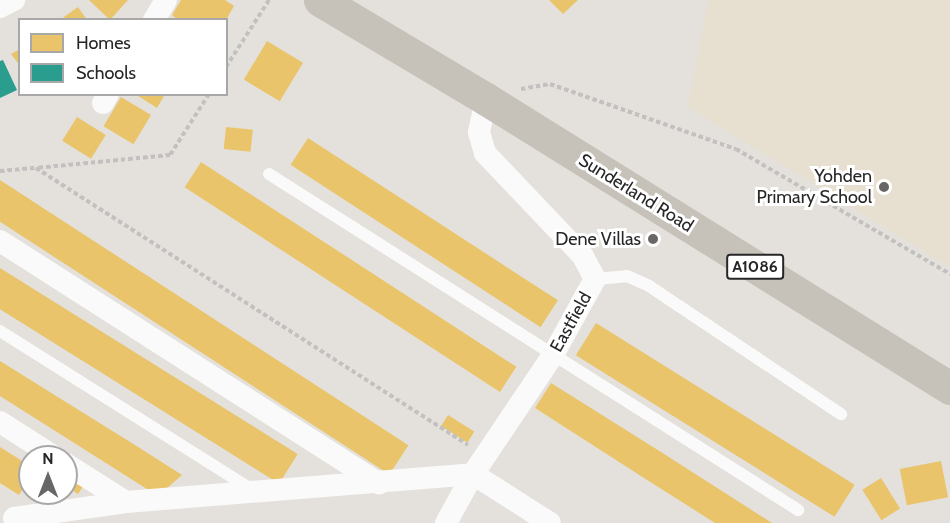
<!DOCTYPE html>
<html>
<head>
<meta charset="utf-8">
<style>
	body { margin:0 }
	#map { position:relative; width:950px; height:523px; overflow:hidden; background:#e4e1dc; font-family:Cabin,sans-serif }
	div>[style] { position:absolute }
	.education>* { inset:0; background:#e7e0d1 }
	.homes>* { inset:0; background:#e9c46a; transform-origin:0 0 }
	.schools>* { inset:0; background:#2a9d8f }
	.path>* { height:4px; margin-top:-2px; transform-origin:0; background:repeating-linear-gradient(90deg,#c2c1c0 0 4.5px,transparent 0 7.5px) }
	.service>* { height:12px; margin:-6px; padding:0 6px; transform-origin:6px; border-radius:6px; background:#fbfafa }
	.minor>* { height:22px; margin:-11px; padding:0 11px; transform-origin:11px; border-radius:11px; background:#fbfafa }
	.primary>* { height:33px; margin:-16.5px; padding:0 16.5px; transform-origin:16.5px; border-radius:16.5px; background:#c6c2b9 }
	.dots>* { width:16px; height:16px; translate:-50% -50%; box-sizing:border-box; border:3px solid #fff; border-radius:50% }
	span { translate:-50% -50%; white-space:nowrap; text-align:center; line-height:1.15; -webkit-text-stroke:6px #fff; paint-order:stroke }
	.shield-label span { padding:2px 4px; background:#fff; border:2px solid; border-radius:4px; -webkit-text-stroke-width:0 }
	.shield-label { font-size:16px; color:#262626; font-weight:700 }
	.poi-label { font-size:18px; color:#262626 }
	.right { translate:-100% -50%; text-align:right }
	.street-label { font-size:18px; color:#262626 }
	.legend { position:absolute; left:18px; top:18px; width:210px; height:78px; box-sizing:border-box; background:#fff; border:2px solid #a8a8a8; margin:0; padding:8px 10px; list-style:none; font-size:18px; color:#262626 }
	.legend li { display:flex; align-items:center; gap:12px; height:30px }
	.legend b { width:30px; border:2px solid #a8a8a8 }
	.north { position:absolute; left:18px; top:445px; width:60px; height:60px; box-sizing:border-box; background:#fff; border:2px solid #a8a8a8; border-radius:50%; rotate:0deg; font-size:16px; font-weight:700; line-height:24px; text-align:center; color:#262626 }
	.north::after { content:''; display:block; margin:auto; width:21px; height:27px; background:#686766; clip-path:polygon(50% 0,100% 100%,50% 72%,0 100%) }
</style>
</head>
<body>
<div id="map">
	<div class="education">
		<div style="clip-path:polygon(708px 0,950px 0,950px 267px,688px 107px)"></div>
	</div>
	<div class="homes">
		<div style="clip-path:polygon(89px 0,128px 0,110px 20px)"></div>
		<div style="clip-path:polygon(181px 0,225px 0,234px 6px,226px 20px,178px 20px,172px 15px)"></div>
		<div style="clip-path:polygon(549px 0,578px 0,563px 14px)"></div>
		<div style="clip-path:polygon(78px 7px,87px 20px,61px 20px,64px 17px)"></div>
		<div style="left:267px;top:41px;width:42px;height:45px;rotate:31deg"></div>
		<div style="clip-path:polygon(20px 49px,20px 66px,11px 54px)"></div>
		<div style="clip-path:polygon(135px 94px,165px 94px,157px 108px)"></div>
		<div style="left:121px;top:97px;width:35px;height:34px;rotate:31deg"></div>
		<div style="left:77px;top:117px;width:34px;height:28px;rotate:32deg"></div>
		<div style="left:226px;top:127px;width:27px;height:22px;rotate:6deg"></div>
		<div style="left:308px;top:138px;width:298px;height:32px;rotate:33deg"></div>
		<div style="left:201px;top:162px;width:376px;height:30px;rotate:33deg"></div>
		<div style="left:0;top:180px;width:487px;height:35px;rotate:33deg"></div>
		<div style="left:0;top:268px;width:351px;height:35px;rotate:32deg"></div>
		<div style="left:596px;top:323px;width:305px;height:38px;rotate:32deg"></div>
		<div style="clip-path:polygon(0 361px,135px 445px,182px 475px,158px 496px,0 396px)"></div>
		<div style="clip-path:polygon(551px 383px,661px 452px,772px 523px,715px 523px,644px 478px,535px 408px)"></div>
		<div style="left:448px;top:415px;width:31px;height:13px;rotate:32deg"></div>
		<div style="clip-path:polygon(0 447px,30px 466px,30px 478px,19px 495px,0 483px)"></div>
		<div style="left:941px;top:461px;width:37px;height:42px;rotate:79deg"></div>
		<div style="clip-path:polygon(66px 473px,84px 485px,78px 494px,66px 486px)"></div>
		<div style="left:881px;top:478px;width:36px;height:22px;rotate:58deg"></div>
	</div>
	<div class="schools">
		<div style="clip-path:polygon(3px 60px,17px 90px,0 98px,0 61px)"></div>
	</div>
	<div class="path">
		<div style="left:226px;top:67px;width:80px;rotate:-57.3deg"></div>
		<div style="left:521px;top:89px;width:29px;rotate:-10deg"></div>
		<div style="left:550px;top:84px;width:197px;rotate:19.3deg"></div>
		<div style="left:736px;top:149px;width:248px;rotate:30.3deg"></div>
		<div style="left:209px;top:94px;width:72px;rotate:122.6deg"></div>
		<div style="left:170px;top:155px;width:135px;rotate:174.5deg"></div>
		<div style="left:36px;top:168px;width:513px;rotate:32.67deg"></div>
		<div style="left:0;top:171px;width:36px;rotate:-5deg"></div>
	</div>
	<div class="service">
		<div style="left:269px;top:174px;width:627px;rotate:32.42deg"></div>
		<div style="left:595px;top:279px;width:32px;rotate:-5deg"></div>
		<div style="left:627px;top:276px;width:24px;rotate:24deg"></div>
		<div style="left:649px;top:286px;width:231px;rotate:33.7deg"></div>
		<div style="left:0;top:331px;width:298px;rotate:32.2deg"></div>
	</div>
	<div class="minor">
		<div style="left:0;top:7px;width:16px;rotate:-27deg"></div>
		<div style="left:154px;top:20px;width:23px;rotate:-59deg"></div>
		<div style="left:103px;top:103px;width:10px;rotate:-61deg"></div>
		<div style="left:0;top:241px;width:450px;rotate:32.6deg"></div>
		<div style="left:0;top:422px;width:65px;rotate:32.5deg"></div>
		<div style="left:66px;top:464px;width:71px;rotate:32.3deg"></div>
		<div style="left:14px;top:518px;width:113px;rotate:-8.1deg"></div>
		<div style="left:126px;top:502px;width:348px;rotate:-4.6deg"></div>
		<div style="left:473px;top:474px;width:91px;rotate:32.5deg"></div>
		<div style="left:446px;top:523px;width:56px;rotate:-61.1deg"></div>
		<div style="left:473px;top:474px;width:143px;rotate:-56.1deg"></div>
		<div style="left:553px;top:355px;width:87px;rotate:-61.1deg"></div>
		<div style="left:595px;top:279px;width:27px;rotate:-118deg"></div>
		<div style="left:582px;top:255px;width:141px;rotate:-133.6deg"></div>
		<div style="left:485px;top:153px;width:22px;rotate:-106deg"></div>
		<div style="left:479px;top:132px;width:34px;rotate:-78deg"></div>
	</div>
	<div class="primary">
		<div style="left:320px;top:0;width:193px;rotate:30.8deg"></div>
		<div style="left:486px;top:99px;width:547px;rotate:31.92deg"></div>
	</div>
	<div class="dots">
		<div style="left:884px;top:187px;background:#686766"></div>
		<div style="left:653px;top:239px;background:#686766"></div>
	</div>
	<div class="shield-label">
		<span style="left:755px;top:267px">A1086</span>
	</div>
	<div class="poi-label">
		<span class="right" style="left:872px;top:187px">Yohden<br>Primary School</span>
		<span class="right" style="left:641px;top:239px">Dene Villas</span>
	</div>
	<div class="street-label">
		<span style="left:636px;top:193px;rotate:32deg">Sunderland Road</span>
		<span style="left:571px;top:322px;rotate:-61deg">Eastfield</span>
	</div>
	<ul class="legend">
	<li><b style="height:16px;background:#e9c46a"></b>Homes</li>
	<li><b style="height:16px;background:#2a9d8f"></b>Schools</li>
	</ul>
	<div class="north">N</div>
</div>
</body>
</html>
